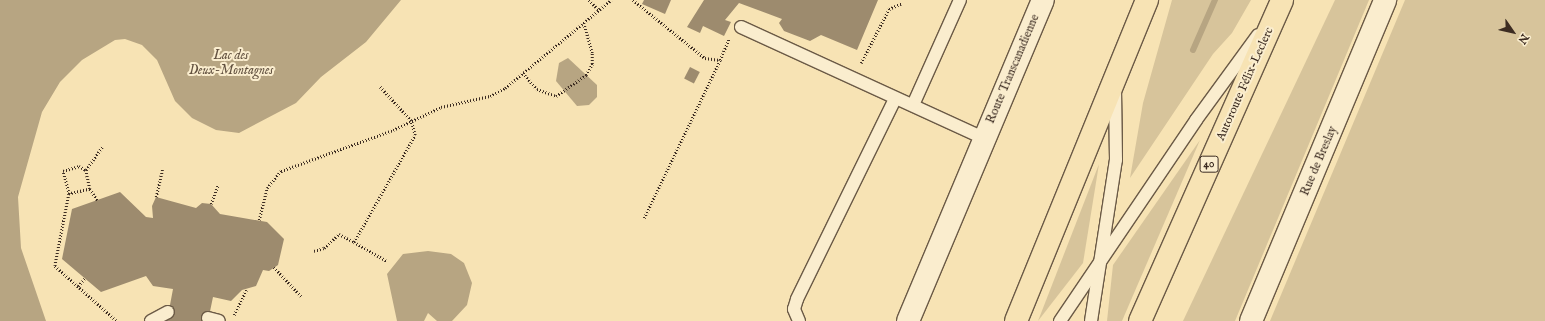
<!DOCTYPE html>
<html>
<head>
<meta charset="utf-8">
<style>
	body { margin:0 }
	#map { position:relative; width:1545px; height:321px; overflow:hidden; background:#f7e3b4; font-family:"IM FELL English",serif }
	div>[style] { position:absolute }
	.green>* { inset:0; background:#d7c49b }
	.water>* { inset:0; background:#b7a582 }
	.stream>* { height:6px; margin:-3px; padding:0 3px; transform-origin:3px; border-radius:3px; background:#b7a582 }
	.building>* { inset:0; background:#9d8b6e; transform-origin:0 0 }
	.path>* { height:2.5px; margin-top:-1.25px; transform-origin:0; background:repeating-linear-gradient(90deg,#3c2c22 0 1px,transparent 0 3px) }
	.roads { filter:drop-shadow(1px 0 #6b5a46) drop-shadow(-1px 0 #6b5a46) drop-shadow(0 1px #6b5a46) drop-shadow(0 -1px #6b5a46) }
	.lane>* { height:12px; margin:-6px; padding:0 6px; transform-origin:6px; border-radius:6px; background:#faedce }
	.street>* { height:22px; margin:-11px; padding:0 11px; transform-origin:11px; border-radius:11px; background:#faedce }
	.highway>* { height:22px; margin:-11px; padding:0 11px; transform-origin:11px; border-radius:11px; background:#f7e3b4 }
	span { translate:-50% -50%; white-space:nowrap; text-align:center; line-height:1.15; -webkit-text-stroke:4px #faedce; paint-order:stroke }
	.shield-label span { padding:1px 3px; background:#faedce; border:1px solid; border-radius:3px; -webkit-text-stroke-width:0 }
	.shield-label { font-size:11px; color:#3c2c22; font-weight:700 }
	.street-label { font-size:12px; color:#3c2c22 }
	.water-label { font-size:13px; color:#61503f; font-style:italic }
	.north { position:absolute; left:1493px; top:12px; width:40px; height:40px; -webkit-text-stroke:3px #faedce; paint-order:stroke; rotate:124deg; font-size:11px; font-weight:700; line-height:16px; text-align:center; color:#3c2c22 }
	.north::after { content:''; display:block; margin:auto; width:14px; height:18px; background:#3c2c22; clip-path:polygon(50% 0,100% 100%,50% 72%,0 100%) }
</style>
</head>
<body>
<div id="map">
	<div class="green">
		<div style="clip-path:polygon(1172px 0,1251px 0,1232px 33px,1213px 54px,1130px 178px,1143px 103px)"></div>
		<div style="clip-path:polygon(1335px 0,1369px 0,1235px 321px,1183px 321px)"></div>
		<div style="clip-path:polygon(1405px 0,1545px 0,1545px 321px,1270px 321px)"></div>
		<div style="clip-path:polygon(1200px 140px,1122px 321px,1107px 321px,1113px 265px)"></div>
		<div style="clip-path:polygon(1099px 164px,1083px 263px,1038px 321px)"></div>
	</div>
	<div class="water">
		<div style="clip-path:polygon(0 0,401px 0,366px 42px,321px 77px,296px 103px,239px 133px,216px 130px,192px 118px,175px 101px,157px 60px,142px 45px,125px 39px,115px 40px,82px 60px,60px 82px,42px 112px,18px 197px,21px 248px,46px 321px,0 321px)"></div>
		<div style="clip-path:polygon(568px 58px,597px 85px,597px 97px,589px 105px,577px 106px,556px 81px,559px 63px)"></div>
		<div style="clip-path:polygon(428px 251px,451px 254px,464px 263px,472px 283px,467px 305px,452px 321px,437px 321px,428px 313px,424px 321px,397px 321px,387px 274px,403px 254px)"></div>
	</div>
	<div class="stream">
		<div style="left:1193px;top:50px;width:55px;rotate:-66.3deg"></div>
	</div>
	<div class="building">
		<div style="clip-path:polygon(644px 0,671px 0,665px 14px,642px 4px)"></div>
		<div style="clip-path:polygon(704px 0,878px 0,857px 50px,821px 35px,810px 41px,784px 31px,779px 23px,782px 19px,739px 3px,725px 20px,731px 22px,724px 36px,703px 26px,700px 33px,687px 27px)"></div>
		<div style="left:690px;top:67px;width:11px;height:13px;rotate:27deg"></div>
		<div style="clip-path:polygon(120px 192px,146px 217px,153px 218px,152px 206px,156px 197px,196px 208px,202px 203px,211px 204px,220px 214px,267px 222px,284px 239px,278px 265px,269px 271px,263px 270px,256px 286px,242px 290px,231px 301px,213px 297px,208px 321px,167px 321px,173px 289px,153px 286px,146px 276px,101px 292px,62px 259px,72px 209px)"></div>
	</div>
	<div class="path">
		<div style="left:589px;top:0;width:14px;rotate:45deg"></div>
		<div style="left:633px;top:0;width:92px;rotate:38.9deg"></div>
		<div style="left:705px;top:58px;width:15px;rotate:8deg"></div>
		<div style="left:720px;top:60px;width:23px;rotate:-67deg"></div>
		<div style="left:861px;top:63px;width:61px;rotate:-62.6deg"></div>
		<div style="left:889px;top:9px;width:14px;rotate:-25deg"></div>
		<div style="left:523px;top:73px;width:21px;rotate:49deg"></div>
		<div style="left:537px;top:89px;width:20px;rotate:20deg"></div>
		<div style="left:556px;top:96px;width:37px;rotate:-35deg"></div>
		<div style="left:586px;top:75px;width:13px;rotate:-61deg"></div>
		<div style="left:592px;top:64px;width:11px;rotate:-90deg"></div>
		<div style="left:592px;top:53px;width:32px;rotate:-106deg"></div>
		<div style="left:79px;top:166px;width:8px;rotate:30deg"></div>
		<div style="left:86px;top:170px;width:19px;rotate:78deg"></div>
		<div style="left:90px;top:189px;width:22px;rotate:167deg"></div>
		<div style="left:69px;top:194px;width:24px;rotate:-105deg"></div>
		<div style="left:63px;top:171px;width:17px;rotate:-17deg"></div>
		<div style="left:86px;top:170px;width:28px;rotate:-55deg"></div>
		<div style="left:90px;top:189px;width:14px;rotate:56deg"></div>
		<div style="left:69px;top:194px;width:73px;rotate:101deg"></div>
		<div style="left:55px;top:266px;width:83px;rotate:41.6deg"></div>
		<div style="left:156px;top:197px;width:28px;rotate:-77deg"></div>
		<div style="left:211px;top:204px;width:20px;rotate:-70deg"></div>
		<div style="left:644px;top:218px;width:175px;rotate:-64.3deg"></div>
		<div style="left:259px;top:220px;width:33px;rotate:-76deg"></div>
		<div style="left:267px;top:188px;width:22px;rotate:-51deg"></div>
		<div style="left:281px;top:171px;width:119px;rotate:-20.1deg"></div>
		<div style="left:393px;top:130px;width:53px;rotate:-25.6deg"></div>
		<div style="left:441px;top:107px;width:50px;rotate:-12.7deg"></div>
		<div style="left:490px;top:96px;width:17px;rotate:-28deg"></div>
		<div style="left:505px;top:88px;width:138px;rotate:-39.7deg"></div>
		<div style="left:354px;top:242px;width:38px;rotate:30deg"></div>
		<div style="left:314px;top:251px;width:10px;rotate:-17deg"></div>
		<div style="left:324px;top:248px;width:21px;rotate:-43deg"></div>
		<div style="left:339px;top:234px;width:17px;rotate:28deg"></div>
		<div style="left:354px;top:242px;width:123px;rotate:-60.3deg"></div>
		<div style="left:415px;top:135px;width:15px;rotate:-106deg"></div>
		<div style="left:411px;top:121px;width:47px;rotate:-132.4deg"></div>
		<div style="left:274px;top:267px;width:40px;rotate:47deg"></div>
		<div style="left:78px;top:286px;width:11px;rotate:-49deg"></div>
		<div style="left:234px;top:315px;width:28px;rotate:-64deg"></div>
	</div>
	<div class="roads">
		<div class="lane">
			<div style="left:741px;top:27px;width:266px;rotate:24.6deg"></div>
			<div style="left:913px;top:105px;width:115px;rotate:-65.9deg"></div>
			<div style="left:208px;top:318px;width:11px;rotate:15deg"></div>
			<div style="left:151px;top:321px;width:19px;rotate:-28deg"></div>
			<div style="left:799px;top:321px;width:13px;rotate:-113deg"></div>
			<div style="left:794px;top:309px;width:10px;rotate:-73deg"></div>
			<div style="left:797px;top:299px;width:223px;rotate:-63.9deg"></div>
			<div style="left:1060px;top:321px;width:243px;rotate:-55.9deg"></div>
			<div style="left:1196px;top:120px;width:105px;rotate:-53.9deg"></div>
			<div style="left:1091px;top:321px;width:163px;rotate:-81.2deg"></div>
			<div style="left:1116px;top:160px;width:70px;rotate:-90.8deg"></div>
		</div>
		<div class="street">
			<div style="left:908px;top:321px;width:348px;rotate:-67.2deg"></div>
			<div style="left:1251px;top:321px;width:348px;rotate:-67.3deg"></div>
		</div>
		<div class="highway">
			<div style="left:1016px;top:321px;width:347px;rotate:-67.8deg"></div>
			<div style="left:1140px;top:321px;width:351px;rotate:-66.1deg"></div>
		</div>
	</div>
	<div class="shield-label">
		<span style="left:1209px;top:164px">40</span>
	</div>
	<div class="street-label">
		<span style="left:1013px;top:69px;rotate:-67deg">Route Transcanadienne</span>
		<span style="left:1245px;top:84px;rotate:-66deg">Autoroute Félix-Leclerc</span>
		<span style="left:1319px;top:161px;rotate:-67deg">Rue de Breslay</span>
	</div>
	<div class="water-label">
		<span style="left:231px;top:64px">Lac des<br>Deux-Montagnes</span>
	</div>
	<div class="north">N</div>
</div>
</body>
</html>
